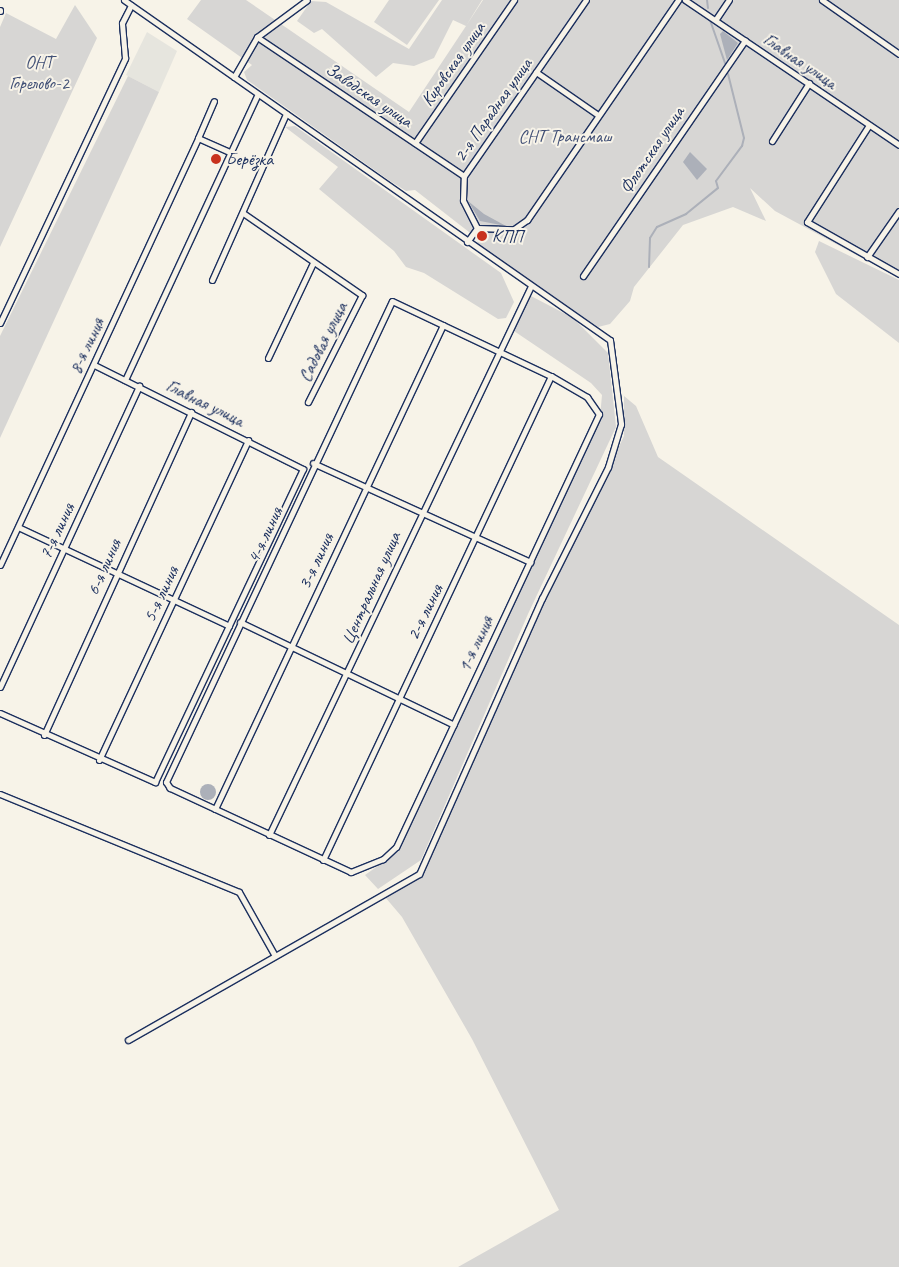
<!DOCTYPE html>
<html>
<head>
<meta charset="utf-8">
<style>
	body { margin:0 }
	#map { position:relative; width:899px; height:1267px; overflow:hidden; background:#f7f3e8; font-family:Caveat,sans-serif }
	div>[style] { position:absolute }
	.built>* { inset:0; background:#e6e5de }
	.green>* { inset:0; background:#d7d6d4 }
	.water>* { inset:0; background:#acb0b9 }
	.round { border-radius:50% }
	.stream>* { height:2px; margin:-1px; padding:0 1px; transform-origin:1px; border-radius:1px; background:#acb0b9 }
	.roads { filter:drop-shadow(1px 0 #1b2f5e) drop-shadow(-1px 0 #1b2f5e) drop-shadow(0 1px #1b2f5e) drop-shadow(0 -1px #1b2f5e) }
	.minor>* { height:5px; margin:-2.5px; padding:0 2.5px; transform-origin:2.5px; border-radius:2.5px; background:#f7f3e8 }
	.dots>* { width:14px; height:14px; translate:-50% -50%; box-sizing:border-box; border:2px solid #f7f3e8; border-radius:50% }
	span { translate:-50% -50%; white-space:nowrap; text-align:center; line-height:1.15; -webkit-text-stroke:4px #f7f3e8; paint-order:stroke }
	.street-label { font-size:18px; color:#1b2f5e }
	.park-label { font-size:18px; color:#415076 }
	.poi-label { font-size:18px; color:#1b2f5e }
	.left { translate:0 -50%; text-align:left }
</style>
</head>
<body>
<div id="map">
	<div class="built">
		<div style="clip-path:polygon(147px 32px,177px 51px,159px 92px,126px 75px)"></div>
	</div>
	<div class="green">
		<div style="clip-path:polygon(201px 0,246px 0,409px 112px,466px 26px,453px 20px,434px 58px,414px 66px,393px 63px,376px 77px,322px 29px,314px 33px,297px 21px,311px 1px,326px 2px,409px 49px,442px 0,482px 0,466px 26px,483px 0,899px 0,899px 278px,775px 211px,750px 188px,766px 221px,733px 207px,683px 225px,634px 287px,630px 301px,610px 324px,598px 327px,489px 253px,477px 244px,478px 239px,415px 190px,406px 191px,390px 181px,247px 80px,244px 72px,252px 65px,187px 19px)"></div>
		<div style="clip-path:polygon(389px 0,439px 0,407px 45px,374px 22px)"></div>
		<div style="clip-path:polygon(75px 5px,97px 38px,0 247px,0 27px,6px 13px,56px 39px)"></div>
		<div style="clip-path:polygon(128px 76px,159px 92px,0 438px,0 336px)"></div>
		<div style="clip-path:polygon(295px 126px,501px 273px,514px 302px,506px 318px,498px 319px,424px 273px,406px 267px,394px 251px,319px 189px,338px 167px,285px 127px)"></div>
		<div style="clip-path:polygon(819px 241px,899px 280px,899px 343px,836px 294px,815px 252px)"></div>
		<div style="clip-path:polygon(531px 296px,573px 318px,608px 353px,616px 427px,528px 614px,421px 860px,378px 889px,365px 875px,399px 851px,600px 417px,602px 395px,591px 383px,511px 329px)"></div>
		<div style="clip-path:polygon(624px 396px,636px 406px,658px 457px,899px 625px,899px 1267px,458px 1267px,559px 1210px,472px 1039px,402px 917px,385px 897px,417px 880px,427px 866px,524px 645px,624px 436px)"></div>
	</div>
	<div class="water">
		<div style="clip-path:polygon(723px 31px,738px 43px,727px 60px,720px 34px)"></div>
		<div style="clip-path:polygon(690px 152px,707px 169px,697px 180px,683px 162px)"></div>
		<div style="clip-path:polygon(468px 201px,484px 214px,506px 226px,480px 221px)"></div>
		<div class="round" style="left:200px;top:784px;width:16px;height:16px"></div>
	</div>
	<div class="stream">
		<div style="left:707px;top:0;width:8px;rotate:83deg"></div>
		<div style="left:710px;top:20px;width:46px;rotate:70.8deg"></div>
		<div style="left:649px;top:267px;width:29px;rotate:-88deg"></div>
		<div style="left:650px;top:238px;width:13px;rotate:-58deg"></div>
		<div style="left:657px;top:227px;width:32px;rotate:-24deg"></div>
		<div style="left:686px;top:214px;width:41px;rotate:-39.1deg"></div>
		<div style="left:718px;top:188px;width:7px;rotate:-106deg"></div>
		<div style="left:716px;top:181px;width:44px;rotate:-53.4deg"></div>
		<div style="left:742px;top:146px;width:8px;rotate:-76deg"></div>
		<div style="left:744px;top:138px;width:66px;rotate:-104deg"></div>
	</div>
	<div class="roads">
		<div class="minor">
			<div style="left:124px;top:0;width:593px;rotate:34.98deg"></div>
			<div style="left:610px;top:340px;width:85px;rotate:82.5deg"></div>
			<div style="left:621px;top:424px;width:45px;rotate:106.8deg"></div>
			<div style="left:608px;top:467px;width:147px;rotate:116.7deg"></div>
			<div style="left:542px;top:598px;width:302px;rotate:114deg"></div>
			<div style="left:419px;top:874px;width:335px;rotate:150.3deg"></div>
			<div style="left:685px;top:0;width:258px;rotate:34.1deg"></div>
			<div style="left:822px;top:0;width:94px;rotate:35deg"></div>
			<div style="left:0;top:10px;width:1px;rotate:90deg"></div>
			<div style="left:716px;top:19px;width:23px;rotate:-56deg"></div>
			<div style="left:257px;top:37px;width:249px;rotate:33.9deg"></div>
			<div style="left:536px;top:72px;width:75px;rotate:34.7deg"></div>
			<div style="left:234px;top:77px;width:46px;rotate:-60.1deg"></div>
			<div style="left:257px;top:37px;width:62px;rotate:-36.5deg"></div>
			<div style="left:869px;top:125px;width:115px;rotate:122.6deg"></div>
			<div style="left:807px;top:222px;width:106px;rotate:29.5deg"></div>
			<div style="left:198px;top:138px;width:40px;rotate:-66.6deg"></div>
			<div style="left:772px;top:141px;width:69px;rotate:-57.5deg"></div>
			<div style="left:415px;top:143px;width:174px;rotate:-55.3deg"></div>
			<div style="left:243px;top:213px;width:145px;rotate:34.6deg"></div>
			<div style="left:362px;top:295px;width:120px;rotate:116.8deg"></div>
			<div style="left:477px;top:228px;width:37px;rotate:2deg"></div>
			<div style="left:514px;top:229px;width:16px;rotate:-35deg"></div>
			<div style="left:527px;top:220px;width:267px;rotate:-55.5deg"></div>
			<div style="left:467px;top:242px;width:17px;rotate:-54deg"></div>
			<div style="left:477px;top:228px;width:31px;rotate:-117deg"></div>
			<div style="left:463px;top:200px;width:24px;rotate:-88deg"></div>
			<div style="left:464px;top:176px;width:214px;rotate:-55.3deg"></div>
			<div style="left:867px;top:257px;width:56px;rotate:-55.2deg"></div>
			<div style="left:583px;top:276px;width:286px;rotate:-55.5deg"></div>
			<div style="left:212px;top:280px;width:182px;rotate:-66deg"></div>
			<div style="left:392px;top:301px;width:176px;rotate:25.3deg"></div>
			<div style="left:551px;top:376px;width:42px;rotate:30.3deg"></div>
			<div style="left:587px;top:397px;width:21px;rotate:55deg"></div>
			<div style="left:599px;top:414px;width:478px;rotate:115.1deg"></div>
			<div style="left:396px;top:847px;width:18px;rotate:137deg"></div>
			<div style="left:383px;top:859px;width:35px;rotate:158deg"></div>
			<div style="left:351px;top:872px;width:200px;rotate:-155.1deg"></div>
			<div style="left:170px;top:788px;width:7px;rotate:-124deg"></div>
			<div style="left:166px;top:782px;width:531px;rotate:-64.83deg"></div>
			<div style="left:0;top:323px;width:293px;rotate:-64.7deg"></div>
			<div style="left:125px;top:58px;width:35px;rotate:-95deg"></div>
			<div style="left:122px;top:23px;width:20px;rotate:-63deg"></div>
			<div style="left:268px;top:358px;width:105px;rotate:-64.7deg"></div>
			<div style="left:125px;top:380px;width:315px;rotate:-65.1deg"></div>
			<div style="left:313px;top:463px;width:239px;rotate:24.5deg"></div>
			<div style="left:18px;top:527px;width:233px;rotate:25.1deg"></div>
			<div style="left:0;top:565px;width:471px;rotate:-65.1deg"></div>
			<div style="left:198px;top:138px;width:36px;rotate:24deg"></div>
			<div style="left:240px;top:622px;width:237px;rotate:25.7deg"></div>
			<div style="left:0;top:687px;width:332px;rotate:-65.2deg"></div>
			<div style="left:0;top:713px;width:170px;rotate:24deg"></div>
			<div style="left:155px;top:782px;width:346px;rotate:-64.7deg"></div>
			<div style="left:303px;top:469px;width:233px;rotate:-153.5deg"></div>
			<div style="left:44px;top:735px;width:355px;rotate:-65.5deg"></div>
			<div style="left:99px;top:760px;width:353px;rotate:-65deg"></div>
			<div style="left:0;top:794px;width:258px;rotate:22.3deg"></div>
			<div style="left:239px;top:892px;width:73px;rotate:60.6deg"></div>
			<div style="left:215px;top:809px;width:535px;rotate:-64.78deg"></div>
			<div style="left:269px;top:835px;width:608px;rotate:-64.49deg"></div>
			<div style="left:323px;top:860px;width:535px;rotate:-64.78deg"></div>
		</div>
	</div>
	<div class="dots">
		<div style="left:216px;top:159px;background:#c8321e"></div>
		<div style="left:482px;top:236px;background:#c8321e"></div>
	</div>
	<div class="street-label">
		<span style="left:800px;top:61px;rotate:34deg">Главная улица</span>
		<span style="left:453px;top:64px;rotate:-55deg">Кировская улица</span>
		<span style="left:369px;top:95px;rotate:34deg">Заводская улица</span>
		<span style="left:493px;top:110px;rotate:-55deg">2-я Парадная улица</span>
		<span style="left:652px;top:150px;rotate:-56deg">Флотская улица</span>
		<span style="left:323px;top:342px;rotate:-63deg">Садовая улица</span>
		<span style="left:87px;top:346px;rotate:-65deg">8-я линия</span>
		<span style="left:205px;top:403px;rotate:26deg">Главная улица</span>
		<span style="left:57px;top:531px;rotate:-65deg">7-я линия</span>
		<span style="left:265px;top:535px;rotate:-65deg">4-я линия</span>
		<span style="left:316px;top:561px;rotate:-65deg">3-я линия</span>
		<span style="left:104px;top:567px;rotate:-66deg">6-я линия</span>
		<span style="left:371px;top:588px;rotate:-66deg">Центральная улица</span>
		<span style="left:161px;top:594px;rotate:-65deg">5-я линия</span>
		<span style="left:425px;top:612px;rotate:-64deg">2-я линия</span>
		<span style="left:476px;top:644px;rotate:-65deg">1-я линия</span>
	</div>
	<div class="park-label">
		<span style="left:39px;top:73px">ОНТ<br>Горелово-2</span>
		<span style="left:565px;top:136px">СНТ Трансмаш</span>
	</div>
	<div class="poi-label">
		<span class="left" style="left:226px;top:159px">Берёзка</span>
		<span class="left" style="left:492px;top:236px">КПП</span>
	</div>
</div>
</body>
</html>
